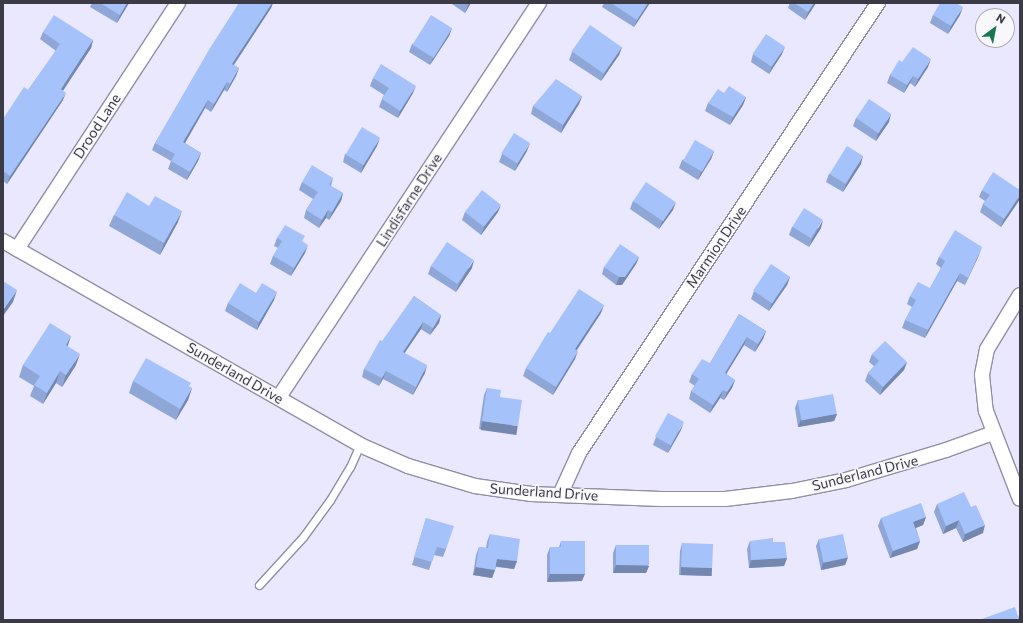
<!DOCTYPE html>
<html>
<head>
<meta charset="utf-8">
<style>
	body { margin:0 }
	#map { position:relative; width:1023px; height:623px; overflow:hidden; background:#eae8ff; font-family:Commissioner,sans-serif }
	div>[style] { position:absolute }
	.roads { filter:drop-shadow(1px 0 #918fa4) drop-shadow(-1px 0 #918fa4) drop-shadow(0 1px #918fa4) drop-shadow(0 -1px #918fa4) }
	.service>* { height:7px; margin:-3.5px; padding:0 3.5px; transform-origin:3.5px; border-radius:3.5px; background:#fff }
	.minor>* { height:14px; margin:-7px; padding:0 7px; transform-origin:7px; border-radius:7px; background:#fff }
	.wall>* { inset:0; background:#8fa7d7 }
	.shaded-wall>* { inset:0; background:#7488af; transform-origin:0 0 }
	.building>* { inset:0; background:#a6c2fa; transform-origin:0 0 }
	span { translate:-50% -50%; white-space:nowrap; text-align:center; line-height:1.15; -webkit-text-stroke:3px #f8f7fc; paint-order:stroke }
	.street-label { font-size:14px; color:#3c3b45 }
	.frame { position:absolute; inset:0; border:4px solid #3c3b45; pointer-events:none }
	.north { position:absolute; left:975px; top:8px; width:40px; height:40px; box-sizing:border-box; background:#f8f7fc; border:1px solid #adacb3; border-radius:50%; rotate:32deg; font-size:11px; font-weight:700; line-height:16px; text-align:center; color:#3c3b45 }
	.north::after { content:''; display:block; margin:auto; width:14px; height:18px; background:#17774e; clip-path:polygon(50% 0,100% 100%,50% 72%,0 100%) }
</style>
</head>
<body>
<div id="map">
	<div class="roads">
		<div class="service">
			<div style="left:259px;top:585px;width:65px;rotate:-47.5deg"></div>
			<div style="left:303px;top:537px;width:46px;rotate:-53.9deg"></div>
			<div style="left:330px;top:500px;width:39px;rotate:-59deg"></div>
			<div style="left:350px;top:467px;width:24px;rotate:-66deg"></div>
		</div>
		<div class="minor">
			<div style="left:3px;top:241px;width:411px;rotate:29.7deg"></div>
			<div style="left:360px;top:445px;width:52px;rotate:23.6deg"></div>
			<div style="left:408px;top:466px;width:70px;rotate:16.6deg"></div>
			<div style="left:475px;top:486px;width:57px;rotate:8.1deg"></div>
			<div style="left:531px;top:494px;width:130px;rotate:2.2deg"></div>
			<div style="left:661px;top:499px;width:64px"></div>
			<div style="left:725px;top:499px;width:67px;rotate:-6.8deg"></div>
			<div style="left:792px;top:491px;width:55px;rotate:-11.5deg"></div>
			<div style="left:846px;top:480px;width:104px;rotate:-16.7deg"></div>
			<div style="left:946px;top:450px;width:50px;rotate:-19.9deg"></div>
			<div style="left:17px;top:249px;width:294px;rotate:-56.8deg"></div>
			<div style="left:1020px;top:295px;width:63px;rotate:121.4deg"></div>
			<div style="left:987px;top:349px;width:26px;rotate:101deg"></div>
			<div style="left:982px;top:375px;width:36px;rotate:84deg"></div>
			<div style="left:986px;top:411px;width:94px;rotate:68.9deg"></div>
			<div style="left:279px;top:397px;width:472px;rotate:-56.6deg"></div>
			<div style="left:560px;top:495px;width:46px;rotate:-65.7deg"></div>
			<div style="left:579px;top:453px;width:540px;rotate:-56.4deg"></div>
		</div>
	</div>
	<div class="wall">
		<div style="clip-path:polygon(92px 3px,129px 3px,117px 23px,90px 7px)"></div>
		<div style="clip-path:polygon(239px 3px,273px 3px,271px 8px,234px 65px,239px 68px,236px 76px,227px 92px,224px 90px,211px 112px,205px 108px,185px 143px,201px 153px,198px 161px,187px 180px,168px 169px,171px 161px,152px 150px,155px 143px)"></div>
		<div style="clip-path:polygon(452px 3px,471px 3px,465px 13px,452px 4px)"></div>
		<div style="clip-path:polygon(604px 3px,650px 3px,634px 27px,602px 7px)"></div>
		<div style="clip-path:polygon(790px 3px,816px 3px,805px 20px,788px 8px)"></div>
		<div style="clip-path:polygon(933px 15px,960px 15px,948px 34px,930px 23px)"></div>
		<div style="clip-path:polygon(452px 28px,449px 36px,430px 65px,409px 52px,412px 44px)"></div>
		<div style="clip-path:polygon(43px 32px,93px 40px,91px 48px,63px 90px,63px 100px,7px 184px,3px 181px,3px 119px,28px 90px,56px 51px,40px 39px)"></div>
		<div style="clip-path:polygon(622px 47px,619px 55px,601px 81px,569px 60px,572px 52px)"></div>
		<div style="clip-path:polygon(753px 54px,782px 54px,769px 74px,751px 62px)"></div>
		<div style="clip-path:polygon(902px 62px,928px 67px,915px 87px,910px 83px,904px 93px,887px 83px,890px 75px)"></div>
		<div style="clip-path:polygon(373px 78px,413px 93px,398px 118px,379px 107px,382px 99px,384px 95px,370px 86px)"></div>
		<div style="clip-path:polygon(724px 93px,746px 97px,743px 105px,730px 125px,705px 111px,708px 103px)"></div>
		<div style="clip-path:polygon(582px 96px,579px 104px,561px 133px,531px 114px,533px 106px)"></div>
		<div style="clip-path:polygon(856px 118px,889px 122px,876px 141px,853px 126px)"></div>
		<div style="clip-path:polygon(377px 146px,361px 173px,343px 162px,345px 154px)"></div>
		<div style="clip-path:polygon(527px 151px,515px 171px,499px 162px,502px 154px)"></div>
		<div style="clip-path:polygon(714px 151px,711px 159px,698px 180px,679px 168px,682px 160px)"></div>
		<div style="clip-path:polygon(861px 164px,843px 192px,826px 182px,829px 174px)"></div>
		<div style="clip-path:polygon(333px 178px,331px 186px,343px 193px,341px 201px,329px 220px,326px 218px,319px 228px,304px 218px,306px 210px,313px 199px,299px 190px,302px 182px)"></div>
		<div style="clip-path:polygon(982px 190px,1020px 199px,1001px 227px,980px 212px,983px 204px,985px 201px,979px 197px)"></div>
		<div style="clip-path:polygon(633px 201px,673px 210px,659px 229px,630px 209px)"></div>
		<div style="clip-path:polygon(465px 212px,498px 212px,481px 235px,462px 220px)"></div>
		<div style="clip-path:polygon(114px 215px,178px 222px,160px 255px,109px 226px)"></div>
		<div style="clip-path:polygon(792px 227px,821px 228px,809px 247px,789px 235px)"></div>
		<div style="clip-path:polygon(277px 238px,303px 242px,305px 253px,291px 276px,270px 264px,273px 256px,278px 248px,274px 246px)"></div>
		<div style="clip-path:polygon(979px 255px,965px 285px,957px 281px,925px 338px,902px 328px,905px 320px,912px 307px,907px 304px,910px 296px,930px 288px,941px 268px,936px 264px,939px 257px)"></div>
		<div style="clip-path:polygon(639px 257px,636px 264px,622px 285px,616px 285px,602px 274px,604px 267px)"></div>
		<div style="clip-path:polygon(431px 266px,472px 268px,456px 292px,428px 274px)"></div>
		<div style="clip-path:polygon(790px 277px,787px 285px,769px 311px,751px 299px,754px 291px)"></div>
		<div style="clip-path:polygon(256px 293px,274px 300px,257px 330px,225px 311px,228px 303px)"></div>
		<div style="clip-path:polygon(414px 296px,441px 315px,439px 323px,430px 335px,421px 329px,404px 353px,425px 373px,413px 395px,383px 379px,379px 386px,362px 377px,364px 369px)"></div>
		<div style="clip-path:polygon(601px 313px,577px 350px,575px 359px,553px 395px,523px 376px,526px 368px,550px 333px)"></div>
		<div style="clip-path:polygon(739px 314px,766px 331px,763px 339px,755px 352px,744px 345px,726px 374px,735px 380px,732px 388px,724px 400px,720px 398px,710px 413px,689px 399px,691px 391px,695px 386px,689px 382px,692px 374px,710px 363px)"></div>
		<div style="clip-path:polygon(71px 336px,67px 346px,76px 365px,62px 387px,56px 383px,43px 404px,30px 396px,34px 386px,19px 377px,23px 365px)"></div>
		<div style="clip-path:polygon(872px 354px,907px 362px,904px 370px,880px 395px,865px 381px,868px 373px,874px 366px,869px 362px)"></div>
		<div style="clip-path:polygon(133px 381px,189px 387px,192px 388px,188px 400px,176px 420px,129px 393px)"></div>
		<div style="clip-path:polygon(487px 388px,500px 397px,515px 434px,479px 429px,484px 395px)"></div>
		<div style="clip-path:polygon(798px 400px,837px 414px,834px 421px,798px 427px,795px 408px)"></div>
		<div style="clip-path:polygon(681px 430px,668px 453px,653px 445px,656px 437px)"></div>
		<div style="clip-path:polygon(937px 504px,971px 507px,983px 533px,963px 542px,956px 528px,943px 534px,934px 512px)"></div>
		<div style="clip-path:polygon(926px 517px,923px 525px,916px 528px,920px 541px,917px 549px,890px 558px,878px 526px,881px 518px)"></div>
		<div style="clip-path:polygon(426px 518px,446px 549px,443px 557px,434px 555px,429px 570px,412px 565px)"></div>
		<div style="clip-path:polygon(490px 534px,517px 561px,514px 569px,496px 567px,495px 570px,492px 578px,473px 575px,476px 555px,479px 547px,486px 548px,487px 542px)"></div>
		<div style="clip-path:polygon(819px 539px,848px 557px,845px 565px,821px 570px,816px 546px)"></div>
		<div style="clip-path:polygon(561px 541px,582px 581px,547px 582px,547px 555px,550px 547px,559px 547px)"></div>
		<div style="clip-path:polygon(750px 541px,773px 542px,787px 558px,784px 566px,749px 568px,747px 549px)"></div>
		<div style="clip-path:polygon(682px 543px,712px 568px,710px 576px,679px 575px,680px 551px)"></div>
		<div style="clip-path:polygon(616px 545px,649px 566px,646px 573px,613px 573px,613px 553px)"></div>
	</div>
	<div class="shaded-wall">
		<div style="clip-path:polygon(127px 3px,129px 3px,117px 23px,120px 15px)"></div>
		<div style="clip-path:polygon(272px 3px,273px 3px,271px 8px,229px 72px,232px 64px)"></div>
		<div style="clip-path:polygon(469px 3px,471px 3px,465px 13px,468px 5px)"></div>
		<div style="clip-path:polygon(648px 3px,650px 3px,634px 27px,637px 20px)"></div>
		<div style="clip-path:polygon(814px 3px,816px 3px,805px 20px,808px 12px)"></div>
		<div style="clip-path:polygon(963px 7px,960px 15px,948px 34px,951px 26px)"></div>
		<div style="clip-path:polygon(452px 28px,449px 36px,430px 65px,433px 58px)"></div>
		<div style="clip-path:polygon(93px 40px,91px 48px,59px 97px,61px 89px)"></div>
		<div style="clip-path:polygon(622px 47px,619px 55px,601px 81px,604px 74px)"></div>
		<div style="clip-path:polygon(785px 47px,782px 54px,769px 74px,772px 66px)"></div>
		<div style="clip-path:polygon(931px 59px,928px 67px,915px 87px,918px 79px)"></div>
		<div style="clip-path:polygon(239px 68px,236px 76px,227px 92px,230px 84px)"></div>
		<div style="clip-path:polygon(913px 76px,910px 83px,904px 93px,907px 85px)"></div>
		<div style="clip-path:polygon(227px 82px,224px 90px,211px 112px,214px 104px)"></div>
		<div style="clip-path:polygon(416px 86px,413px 93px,398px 118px,400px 111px)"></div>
		<div style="clip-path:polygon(66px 93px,63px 100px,7px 184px,10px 176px)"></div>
		<div style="clip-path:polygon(582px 96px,579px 104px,561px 133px,563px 125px)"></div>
		<div style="clip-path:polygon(746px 97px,743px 105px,730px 125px,733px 117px)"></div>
		<div style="clip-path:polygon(208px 100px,205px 108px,181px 150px,183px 142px)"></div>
		<div style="clip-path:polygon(891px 114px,889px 122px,876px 141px,878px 133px)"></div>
		<div style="clip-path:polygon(380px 138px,377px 146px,361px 173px,363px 165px)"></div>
		<div style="clip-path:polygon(530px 143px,527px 151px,515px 171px,518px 163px)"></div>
		<div style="clip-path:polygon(714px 151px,711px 159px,698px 180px,701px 172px)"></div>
		<div style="clip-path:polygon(201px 153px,198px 161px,187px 180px,190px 172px)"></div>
		<div style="clip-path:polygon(863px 156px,861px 164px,843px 192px,846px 184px)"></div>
		<div style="clip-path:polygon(343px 193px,341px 201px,329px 220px,332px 212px)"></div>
		<div style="clip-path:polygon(1020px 195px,1020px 199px,1001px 227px,1004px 219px)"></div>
		<div style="clip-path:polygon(676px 202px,673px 210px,659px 229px,662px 222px)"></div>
		<div style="clip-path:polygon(501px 205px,498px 212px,481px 235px,484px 227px)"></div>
		<div style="clip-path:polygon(328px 210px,326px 218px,319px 228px,322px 220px)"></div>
		<div style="clip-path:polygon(182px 211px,178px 222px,160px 255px,164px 243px)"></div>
		<div style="clip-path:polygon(823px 220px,821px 228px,809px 247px,812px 239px)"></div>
		<div style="clip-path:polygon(308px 245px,305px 253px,291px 276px,294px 268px)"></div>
		<div style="clip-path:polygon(982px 247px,979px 255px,965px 285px,968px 278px)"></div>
		<div style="clip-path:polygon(639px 257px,636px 264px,622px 285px,616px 285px,619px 277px)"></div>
		<div style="clip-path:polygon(474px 260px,472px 268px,456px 292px,459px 284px)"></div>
		<div style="clip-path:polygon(960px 273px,957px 281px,925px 338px,928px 330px)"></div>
		<div style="clip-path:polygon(790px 277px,787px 285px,769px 311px,772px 303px)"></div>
		<div style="clip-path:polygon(17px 290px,13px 302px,3px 316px,3px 310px)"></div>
		<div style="clip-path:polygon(277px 292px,274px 300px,257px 330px,259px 322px)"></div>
		<div style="clip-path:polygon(604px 305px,601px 313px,572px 357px,575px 349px)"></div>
		<div style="clip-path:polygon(441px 315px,439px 323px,430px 335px,433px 328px)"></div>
		<div style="clip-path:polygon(423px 322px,421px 329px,400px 360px,403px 352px)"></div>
		<div style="clip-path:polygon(766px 331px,763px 339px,755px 352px,758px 344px)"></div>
		<div style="clip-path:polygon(71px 336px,67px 348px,66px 345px)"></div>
		<div style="clip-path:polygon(747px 337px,744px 345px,722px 381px,725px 373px)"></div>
		<div style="clip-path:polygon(578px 351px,575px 359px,553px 395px,556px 387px)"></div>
		<div style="clip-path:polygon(80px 354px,76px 365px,62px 387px,66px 375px)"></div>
		<div style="clip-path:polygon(907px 362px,904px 370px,880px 395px,883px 387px)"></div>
		<div style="clip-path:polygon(427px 365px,425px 373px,413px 395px,416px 387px)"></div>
		<div style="clip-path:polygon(60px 371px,56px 383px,43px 404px,47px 393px)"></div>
		<div style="clip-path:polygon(386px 371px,383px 379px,379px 386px,382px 378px)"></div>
		<div style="clip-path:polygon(735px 380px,732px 388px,724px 400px,727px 392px)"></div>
		<div style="clip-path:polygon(192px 388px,188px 400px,176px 420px,180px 409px)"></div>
		<div style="clip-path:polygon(723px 390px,720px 398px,710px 413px,713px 405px)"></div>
		<div style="clip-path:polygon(837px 414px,834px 421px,798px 427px,801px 419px)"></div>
		<div style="left:482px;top:421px;width:36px;height:9px;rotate:8deg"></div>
		<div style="clip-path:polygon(684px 422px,681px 430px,668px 453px,671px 446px)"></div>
		<div style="clip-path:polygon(926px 517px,923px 525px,911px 530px,913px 522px)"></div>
		<div style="clip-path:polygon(959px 520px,956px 528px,943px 534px,946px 526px)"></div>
		<div style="clip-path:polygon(985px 525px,983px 533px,963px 542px,965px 534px)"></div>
		<div style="clip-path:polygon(920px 541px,917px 549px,890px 558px,893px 551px)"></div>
		<div style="clip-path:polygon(848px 557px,845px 565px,821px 570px,823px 562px)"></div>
		<div style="clip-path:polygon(787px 558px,784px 566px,749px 568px,751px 560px)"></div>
		<div style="clip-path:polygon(497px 559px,517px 561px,514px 569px,494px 566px)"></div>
		<div style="clip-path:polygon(616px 565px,649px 566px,646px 573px,613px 573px)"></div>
		<div style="clip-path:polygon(476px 567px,495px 570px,492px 578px,473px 575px)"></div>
		<div style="left:681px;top:567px;width:31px;height:8px;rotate:2deg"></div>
		<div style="clip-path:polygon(550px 574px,585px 574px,582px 581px,547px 582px)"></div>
	</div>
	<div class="building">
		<div style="clip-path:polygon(100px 3px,127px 3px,120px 15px)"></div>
		<div style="clip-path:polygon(239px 3px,272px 3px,232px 64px,239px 68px,230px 84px,227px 82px,214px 104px,208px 100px,183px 142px,201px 153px,190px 172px,171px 161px,175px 154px,155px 143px,210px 48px)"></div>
		<div style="clip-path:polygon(611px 3px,648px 3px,637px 20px)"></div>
		<div style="clip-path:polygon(794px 3px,814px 3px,808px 12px)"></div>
		<div style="clip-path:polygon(940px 3px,956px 3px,963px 7px,951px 26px,933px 15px)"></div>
		<div style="clip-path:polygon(54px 15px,93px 40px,61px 89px,66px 93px,10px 176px,3px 171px,3px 119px,24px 87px,28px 90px,60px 44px,43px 32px)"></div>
		<div style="left:431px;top:15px;width:25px;height:35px;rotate:32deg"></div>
		<div style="left:590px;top:25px;width:39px;height:32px;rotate:35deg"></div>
		<div style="left:766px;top:34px;width:23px;height:24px;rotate:34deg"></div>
		<div style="clip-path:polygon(913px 47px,931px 59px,918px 79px,913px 76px,907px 85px,890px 75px,899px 60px,902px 62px)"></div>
		<div style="clip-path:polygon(381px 64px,416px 86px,400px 111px,382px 99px,389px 88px,373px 78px)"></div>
		<div style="clip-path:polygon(556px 79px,582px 96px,563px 125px,533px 106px)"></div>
		<div style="clip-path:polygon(729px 86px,746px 97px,733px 117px,708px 103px,718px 89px,724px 93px)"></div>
		<div style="left:869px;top:99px;width:27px;height:23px;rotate:34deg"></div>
		<div style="left:362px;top:127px;width:21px;height:32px;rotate:31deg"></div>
		<div style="left:514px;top:133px;width:19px;height:24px;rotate:32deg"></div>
		<div style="left:695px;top:140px;width:22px;height:24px;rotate:30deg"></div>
		<div style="left:847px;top:146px;width:19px;height:33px;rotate:32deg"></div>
		<div style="clip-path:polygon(312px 165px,333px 178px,329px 185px,343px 193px,332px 212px,328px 210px,322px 220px,306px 210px,318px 192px,302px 182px)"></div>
		<div style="clip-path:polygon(993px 172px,1020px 190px,1020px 195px,1004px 219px,983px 204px,990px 195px,982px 190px)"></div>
		<div style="left:646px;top:182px;width:36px;height:23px;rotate:34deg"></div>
		<div style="left:482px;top:190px;width:24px;height:28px;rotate:38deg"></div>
		<div style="clip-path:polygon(127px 192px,149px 206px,155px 196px,182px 211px,164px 243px,114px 215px)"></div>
		<div style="left:804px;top:208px;width:22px;height:22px;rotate:32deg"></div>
		<div style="clip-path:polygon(285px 225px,305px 236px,302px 241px,308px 245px,294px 268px,273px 256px,282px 241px,277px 238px)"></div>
		<div style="clip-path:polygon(955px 230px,982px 247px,968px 278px,960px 273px,928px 330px,905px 320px,916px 300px,910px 296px,918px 282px,930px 288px,945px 261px,939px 257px)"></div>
		<div style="left:447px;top:242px;width:32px;height:29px;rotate:34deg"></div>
		<div style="clip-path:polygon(620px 244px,639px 257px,625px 277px,619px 277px,604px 267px)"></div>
		<div style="left:771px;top:264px;width:23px;height:32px;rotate:34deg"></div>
		<div style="clip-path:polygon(3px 281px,17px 290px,3px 310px)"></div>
		<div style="clip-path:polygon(240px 283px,256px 293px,262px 283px,277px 292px,259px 322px,228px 303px)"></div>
		<div style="clip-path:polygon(579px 289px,604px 305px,575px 349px,578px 351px,556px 387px,526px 368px,548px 332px,550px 333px)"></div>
		<div style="clip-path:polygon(414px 296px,441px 315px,433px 328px,423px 322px,403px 352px,427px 365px,416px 387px,386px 371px,382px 378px,364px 369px,380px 340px,382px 341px)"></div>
		<div style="clip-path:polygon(739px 314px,766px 331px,758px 344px,747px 337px,725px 373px,735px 380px,727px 392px,723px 390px,713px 405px,691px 391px,699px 379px,692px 374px,702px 359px,710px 363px)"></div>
		<div style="clip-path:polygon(50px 323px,71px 336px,66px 345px,80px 354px,66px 375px,60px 371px,47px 393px,34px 385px,40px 376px,23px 365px)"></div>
		<div style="clip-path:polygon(885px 341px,907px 362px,883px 387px,868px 373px,879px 361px,872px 354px)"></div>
		<div style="clip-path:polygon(146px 358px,191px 383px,189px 386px,192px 388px,180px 409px,133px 381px)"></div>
		<div style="clip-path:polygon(487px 388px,501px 390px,500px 397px,522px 400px,518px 426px,482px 421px)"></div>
		<div style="left:833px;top:394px;width:20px;height:36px;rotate:79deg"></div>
		<div style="left:668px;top:413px;width:18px;height:27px;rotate:29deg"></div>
		<div style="clip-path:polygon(964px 492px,971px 507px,976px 505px,985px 525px,965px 534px,959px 520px,946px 526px,937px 504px)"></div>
		<div style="clip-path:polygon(921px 503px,926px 517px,913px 522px,920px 541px,893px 551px,881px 518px)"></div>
		<div style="clip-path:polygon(426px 518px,454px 526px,446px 549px,437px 547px,432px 562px,414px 557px)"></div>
		<div style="clip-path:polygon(490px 534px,520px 539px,517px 561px,497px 559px,495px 570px,476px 567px,479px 547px,488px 548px)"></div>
		<div style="left:843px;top:534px;width:24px;height:25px;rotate:78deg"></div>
		<div style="clip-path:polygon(773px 538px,773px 542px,785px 542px,787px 558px,751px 560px,750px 541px)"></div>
		<div style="clip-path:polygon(561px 541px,585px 541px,585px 574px,550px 574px,550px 547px,561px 547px)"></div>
		<div style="left:682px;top:543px;width:31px;height:24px;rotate:2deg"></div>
		<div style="left:616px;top:545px;width:33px;height:20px"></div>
		<div style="clip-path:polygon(1015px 607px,1018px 616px,1020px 615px,1020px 620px,979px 620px)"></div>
	</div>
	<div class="street-label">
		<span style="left:97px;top:126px;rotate:-57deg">Drood Lane</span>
		<span style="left:409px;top:200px;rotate:-57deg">Lindisfarne Drive</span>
		<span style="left:716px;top:247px;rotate:-56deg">Marmion Drive</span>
		<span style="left:235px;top:373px;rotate:30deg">Sunderland Drive</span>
		<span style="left:865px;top:473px;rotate:-14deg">Sunderland Drive</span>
		<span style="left:544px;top:492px;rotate:4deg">Sunderland Drive</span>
	</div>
	<div class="frame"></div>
	<div class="north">N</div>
</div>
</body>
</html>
